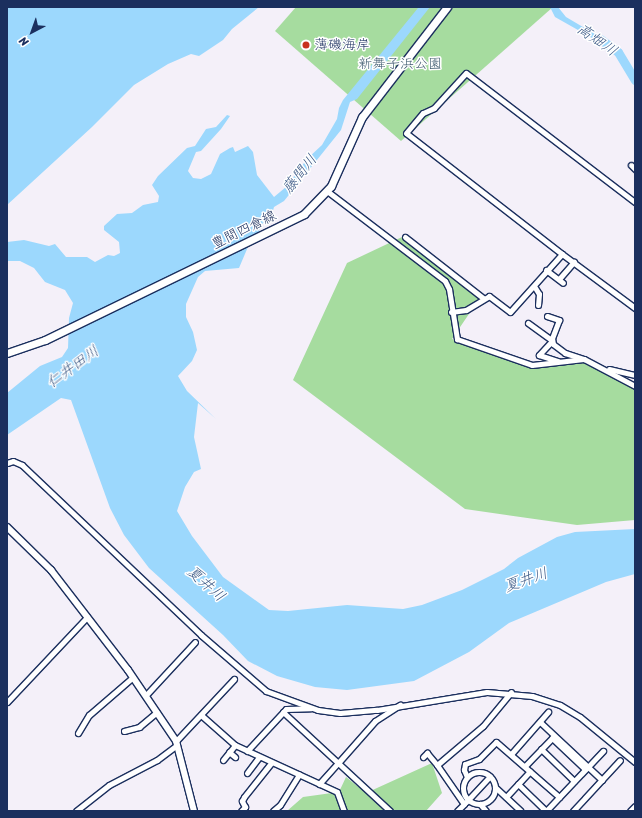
<!DOCTYPE html>
<html>
<head>
<meta charset="utf-8">
<style>
	body { margin:0 }
	#map { position:relative; width:642px; height:818px; overflow:hidden; background:#f4f0f9; font-family:Sriracha,"Klee One",sans-serif }
	div>[style] { position:absolute }
	.green>* { inset:0; background:#a6dc9f }
	.water>* { inset:0; background:#9cd8fd }
	.river>* { height:9px; margin:-4.5px; padding:0 4.5px; transform-origin:4.5px; border-radius:4.5px; background:#9cd8fd }
	.roads { filter:drop-shadow(1px 0 #1b2f5e) drop-shadow(-1px 0 #1b2f5e) drop-shadow(0 1px #1b2f5e) drop-shadow(0 -1px #1b2f5e) }
	.minor>* { height:5px; margin:-2.5px; padding:0 2.5px; transform-origin:2.5px; border-radius:2.5px; background:#fff }
	.minor>.ring { margin:-2.5px; padding:0; box-sizing:content-box; background:none; border:5px solid #fff; border-radius:50% }
	.tertiary>* { height:6px; margin:-3px; padding:0 3px; transform-origin:3px; border-radius:3px; background:#fff }
	.secondary>* { height:7px; margin:-3.5px; padding:0 3.5px; transform-origin:3.5px; border-radius:3.5px; background:#fff }
	.dots>* { width:11px; height:11px; translate:-50% -50%; box-sizing:border-box; border:2px solid #fff; border-radius:50% }
	span { translate:-50% -50%; white-space:nowrap; text-align:center; line-height:1.15; -webkit-text-stroke:3px #fff; paint-order:stroke }
	.poi-label { font-size:14px; color:#1b2f5e }
	.left { translate:0 -50%; text-align:left }
	.park-label { font-size:14px; color:#3e5a6e }
	.street-label { font-size:14px; color:#1b2f5e }
	.water-label { font-size:15px; color:#3b5986; font-style:italic }
	.frame { position:absolute; inset:0; border:8px solid #1b2f5e; pointer-events:none }
	.north { position:absolute; left:12px; top:12px; width:40px; height:40px; -webkit-text-stroke:3px #fff; paint-order:stroke; rotate:221deg; font-size:11px; font-weight:700; line-height:16px; text-align:center; color:#1b2f5e }
	.north::after { content:''; display:block; margin:auto; width:14px; height:18px; background:#1b2f5e; clip-path:polygon(50% 0,100% 100%,50% 72%,0 100%) }
</style>
</head>
<body>
<div id="map">
	<div class="green">
		<div style="clip-path:polygon(296px 7px,553px 7px,401px 141px,275px 31px)"></div>
		<div style="clip-path:polygon(402px 237px,484px 300px,473px 308px,452px 339px,527px 364px,583px 358px,600px 364px,635px 384px,635px 520px,577px 525px,465px 509px,293px 380px,347px 263px)"></div>
		<div style="clip-path:polygon(432px 763px,442px 793px,426px 811px,287px 811px,303px 797px,339px 792px,346px 777px,366px 793px)"></div>
	</div>
	<div class="water">
		<div style="clip-path:polygon(7px 7px,259px 7px,232px 29px,223px 40px,199px 56px,191px 54px,168px 64px,134px 85px,92px 127px,7px 205px)"></div>
		<div style="clip-path:polygon(430px 7px,357px 99px,350px 102px,341px 130px,284px 201px,274px 207px,272px 214px,260px 226px,259px 232px,253px 235px,239px 268px,205px 271px,198px 277px,186px 304px,186px 317px,193px 332px,197px 350px,192px 361px,178px 376px,187px 391px,216px 419px,198px 403px,194px 437px,201px 469px,194px 472px,185px 487px,177px 511px,192px 536px,223px 577px,269px 610px,288px 611px,347px 605px,403px 609px,422px 605px,462px 590px,504px 569px,518px 558px,557px 537px,575px 532px,635px 529px,635px 574px,606px 582px,509px 623px,469px 652px,414px 681px,347px 690px,315px 687px,277px 676px,248px 661px,223px 635px,149px 568px,124px 535px,110px 508px,71px 400px,61px 398px,7px 435px,7px 393px,40px 366px,62px 357px,68px 348px,69px 318px,73px 303px,65px 290px,45px 282px,34px 268px,20px 261px,7px 261px,7px 242px,24px 240px,49px 246px,55px 244px,66px 257px,87px 257px,95px 262px,108px 255px,114px 256px,120px 253px,119px 242px,104px 230px,104px 226px,117px 214px,132px 213px,143px 205px,158px 202px,159px 196px,152px 185px,158px 176px,187px 148px,195px 146px,206px 129px,216px 127px,227px 115px,230px 116px,221px 129px,201px 151px,196px 152px,188px 171px,193px 178px,201px 179px,211px 174px,220px 154px,230px 148px,233px 147px,235px 152px,248px 146px,253px 152px,257px 175px,274px 197px,286px 187px,307px 159px,322px 145px,337px 119px,339px 108px,343px 100px,418px 8px)"></div>
		<div style="clip-path:polygon(558px 7px,566px 17px,610px 43px,608px 47px,555px 17px,550px 7px)"></div>
	</div>
	<div class="river">
		<div style="left:600px;top:39px;width:22px;rotate:36deg"></div>
		<div style="left:618px;top:52px;width:33px;rotate:59deg"></div>
	</div>
	<div class="roads">
		<div class="minor">
			<div style="left:631px;top:165px;width:6px;rotate:45deg"></div>
			<div style="left:327px;top:191px;width:148px;rotate:37.3deg"></div>
			<div style="left:445px;top:281px;width:9px;rotate:63deg"></div>
			<div style="left:449px;top:289px;width:51px;rotate:80.9deg"></div>
			<div style="left:457px;top:339px;width:79px;rotate:19.1deg"></div>
			<div style="left:532px;top:365px;width:52px;rotate:-6.6deg"></div>
			<div style="left:584px;top:359px;width:58px;rotate:27.9deg"></div>
			<div style="left:405px;top:237px;width:99px;rotate:38deg"></div>
			<div style="left:562px;top:254px;width:197px;rotate:-142.2deg"></div>
			<div style="left:406px;top:133px;width:26px;rotate:-50deg"></div>
			<div style="left:423px;top:113px;width:12px;rotate:-24deg"></div>
			<div style="left:434px;top:108px;width:47px;rotate:-47.6deg"></div>
			<div style="left:466px;top:73px;width:213px;rotate:37.4deg"></div>
			<div style="left:546px;top:270px;width:21px;rotate:37deg"></div>
			<div style="left:559px;top:279px;width:23px;rotate:-49deg"></div>
			<div style="left:534px;top:286px;width:9px;rotate:58deg"></div>
			<div style="left:539px;top:294px;width:11px;rotate:95deg"></div>
			<div style="left:451px;top:312px;width:15px;rotate:-8deg"></div>
			<div style="left:466px;top:310px;width:27px;rotate:-31deg"></div>
			<div style="left:489px;top:296px;width:26px;rotate:37deg"></div>
			<div style="left:510px;top:312px;width:78px;rotate:-48.1deg"></div>
			<div style="left:562px;top:254px;width:91px;rotate:36.5deg"></div>
			<div style="left:547px;top:316px;width:13px;rotate:18deg"></div>
			<div style="left:559px;top:320px;width:19px;rotate:111deg"></div>
			<div style="left:552px;top:338px;width:6px;rotate:81deg"></div>
			<div style="left:553px;top:344px;width:15px;rotate:37deg"></div>
			<div style="left:565px;top:353px;width:20px;rotate:18deg"></div>
			<div style="left:528px;top:323px;width:29px;rotate:36deg"></div>
			<div style="left:551px;top:342px;width:18px;rotate:133deg"></div>
			<div style="left:539px;top:355px;width:20px;rotate:18deg"></div>
			<div style="left:609px;top:369px;width:27px;rotate:13deg"></div>
			<div style="left:7px;top:463px;width:6px;rotate:-18deg"></div>
			<div style="left:13px;top:461px;width:10px;rotate:24deg"></div>
			<div style="left:22px;top:465px;width:247px;rotate:43.5deg"></div>
			<div style="left:201px;top:635px;width:86px;rotate:40.7deg"></div>
			<div style="left:266px;top:691px;width:55px;rotate:20.1deg"></div>
			<div style="left:318px;top:710px;width:22px;rotate:8deg"></div>
			<div style="left:340px;top:713px;width:37px;rotate:-5deg"></div>
			<div style="left:377px;top:710px;width:111px;rotate:-9.3deg"></div>
			<div style="left:487px;top:692px;width:45px;rotate:5.1deg"></div>
			<div style="left:532px;top:696px;width:29px;rotate:18deg"></div>
			<div style="left:560px;top:705px;width:23px;rotate:31deg"></div>
			<div style="left:580px;top:717px;width:71px;rotate:39.3deg"></div>
			<div style="left:146px;top:695px;width:72px;rotate:-47.2deg"></div>
			<div style="left:7px;top:702px;width:117px;rotate:-46.7deg"></div>
			<div style="left:283px;top:712px;width:146px;rotate:42.8deg"></div>
			<div style="left:201px;top:715px;width:45px;rotate:41.4deg"></div>
			<div style="left:235px;top:745px;width:112px;rotate:24.7deg"></div>
			<div style="left:337px;top:792px;width:20px;rotate:70deg"></div>
			<div style="left:540px;top:722px;width:85px;rotate:43.1deg"></div>
			<div style="left:124px;top:731px;width:16px;rotate:-15deg"></div>
			<div style="left:139px;top:727px;width:23px;rotate:-40deg"></div>
			<div style="left:78px;top:733px;width:21px;rotate:-59deg"></div>
			<div style="left:89px;top:715px;width:58px;rotate:-40.8deg"></div>
			<div style="left:176px;top:741px;width:85px;rotate:-46.9deg"></div>
			<div style="left:541px;top:749px;width:46px;rotate:44.1deg"></div>
			<div style="left:247px;top:751px;width:57px;rotate:-47.1deg"></div>
			<div style="left:286px;top:709px;width:25px;rotate:-2deg"></div>
			<div style="left:229px;top:752px;width:8px;rotate:40deg"></div>
			<div style="left:512px;top:753px;width:55px;rotate:-48.7deg"></div>
			<div style="left:423px;top:757px;width:6px;rotate:-45deg"></div>
			<div style="left:427px;top:753px;width:16px;rotate:50deg"></div>
			<div style="left:223px;top:760px;width:19px;rotate:-51deg"></div>
			<div style="left:338px;top:763px;width:56px;rotate:-48.6deg"></div>
			<div style="left:375px;top:721px;width:30px;rotate:-33deg"></div>
			<div style="left:525px;top:766px;width:39px;rotate:-46deg"></div>
			<div style="left:552px;top:738px;width:45px;rotate:43.2deg"></div>
			<div class="ring" style="left:463px;top:772px;width:27px;height:27px"></div>
			<div style="left:247px;top:773px;width:20px;rotate:-53deg"></div>
			<div style="left:467px;top:777px;width:8px;rotate:-113deg"></div>
			<div style="left:464px;top:770px;width:6px;rotate:-81deg"></div>
			<div style="left:465px;top:764px;width:15px;rotate:-20deg"></div>
			<div style="left:479px;top:759px;width:24px;rotate:-45deg"></div>
			<div style="left:496px;top:742px;width:84px;rotate:41.1deg"></div>
			<div style="left:319px;top:784px;width:28px;rotate:-48deg"></div>
			<div style="left:518px;top:784px;width:39px;rotate:44deg"></div>
			<div style="left:495px;top:787px;width:35px;rotate:43deg"></div>
			<div style="left:506px;top:797px;width:35px;rotate:-47deg"></div>
			<div style="left:466px;top:802px;width:35px;rotate:-47deg"></div>
			<div style="left:480px;top:804px;width:9px;rotate:49deg"></div>
			<div style="left:76px;top:811px;width:42px;rotate:-38.2deg"></div>
			<div style="left:109px;top:785px;width:54px;rotate:-27.5deg"></div>
			<div style="left:157px;top:760px;width:25px;rotate:-37deg"></div>
			<div style="left:241px;top:811px;width:6px;rotate:-45deg"></div>
			<div style="left:245px;top:807px;width:7px;rotate:-117deg"></div>
			<div style="left:242px;top:801px;width:4px;rotate:-63deg"></div>
			<div style="left:244px;top:797px;width:43px;rotate:-51.5deg"></div>
			<div style="left:273px;top:811px;width:9px;rotate:-41deg"></div>
			<div style="left:280px;top:805px;width:36px;rotate:-58deg"></div>
			<div style="left:457px;top:811px;width:10px;rotate:-45deg"></div>
			<div style="left:464px;top:804px;width:47px;rotate:-124.7deg"></div>
			<div style="left:437px;top:765px;width:60px;rotate:-40.3deg"></div>
			<div style="left:483px;top:726px;width:44px;rotate:-50.5deg"></div>
			<div style="left:546px;top:811px;width:83px;rotate:-46.5deg"></div>
			<div style="left:573px;top:811px;width:69px;rotate:-47.3deg"></div>
			<div style="left:630px;top:811px;width:7px;rotate:-45deg"></div>
		</div>
		<div class="tertiary">
			<div style="left:7px;top:527px;width:62px;rotate:44.3deg"></div>
			<div style="left:51px;top:570px;width:126px;rotate:52.4deg"></div>
			<div style="left:128px;top:670px;width:86px;rotate:55.9deg"></div>
			<div style="left:176px;top:741px;width:72px;rotate:75.6deg"></div>
		</div>
		<div class="secondary">
			<div style="left:7px;top:353px;width:40px;rotate:-18.9deg"></div>
			<div style="left:45px;top:340px;width:288px;rotate:-25.9deg"></div>
			<div style="left:304px;top:214px;width:39px;rotate:-46deg"></div>
			<div style="left:331px;top:186px;width:76px;rotate:-65.8deg"></div>
			<div style="left:362px;top:117px;width:139px;rotate:-52.3deg"></div>
		</div>
	</div>
	<div class="dots">
		<div style="left:306px;top:45px;background:#c8321e"></div>
	</div>
	<div class="poi-label">
		<span class="left" style="left:314px;top:45px">薄磯海岸</span>
	</div>
	<div class="park-label">
		<span style="left:400px;top:64px">新舞子浜公園</span>
	</div>
	<div class="street-label">
		<span style="left:244px;top:230px;rotate:-26deg">豊間四倉線</span>
	</div>
	<div class="water-label">
		<span style="left:597px;top:40px;rotate:35deg">高畑川</span>
		<span style="left:300px;top:174px;rotate:-51deg">藤間川</span>
		<span style="left:73px;top:367px;rotate:-36deg">仁井田川</span>
		<span style="left:526px;top:580px;rotate:-19deg">夏井川</span>
		<span style="left:206px;top:584px;rotate:42deg">夏井川</span>
	</div>
	<div class="frame"></div>
	<div class="north">N</div>
</div>
</body>
</html>
